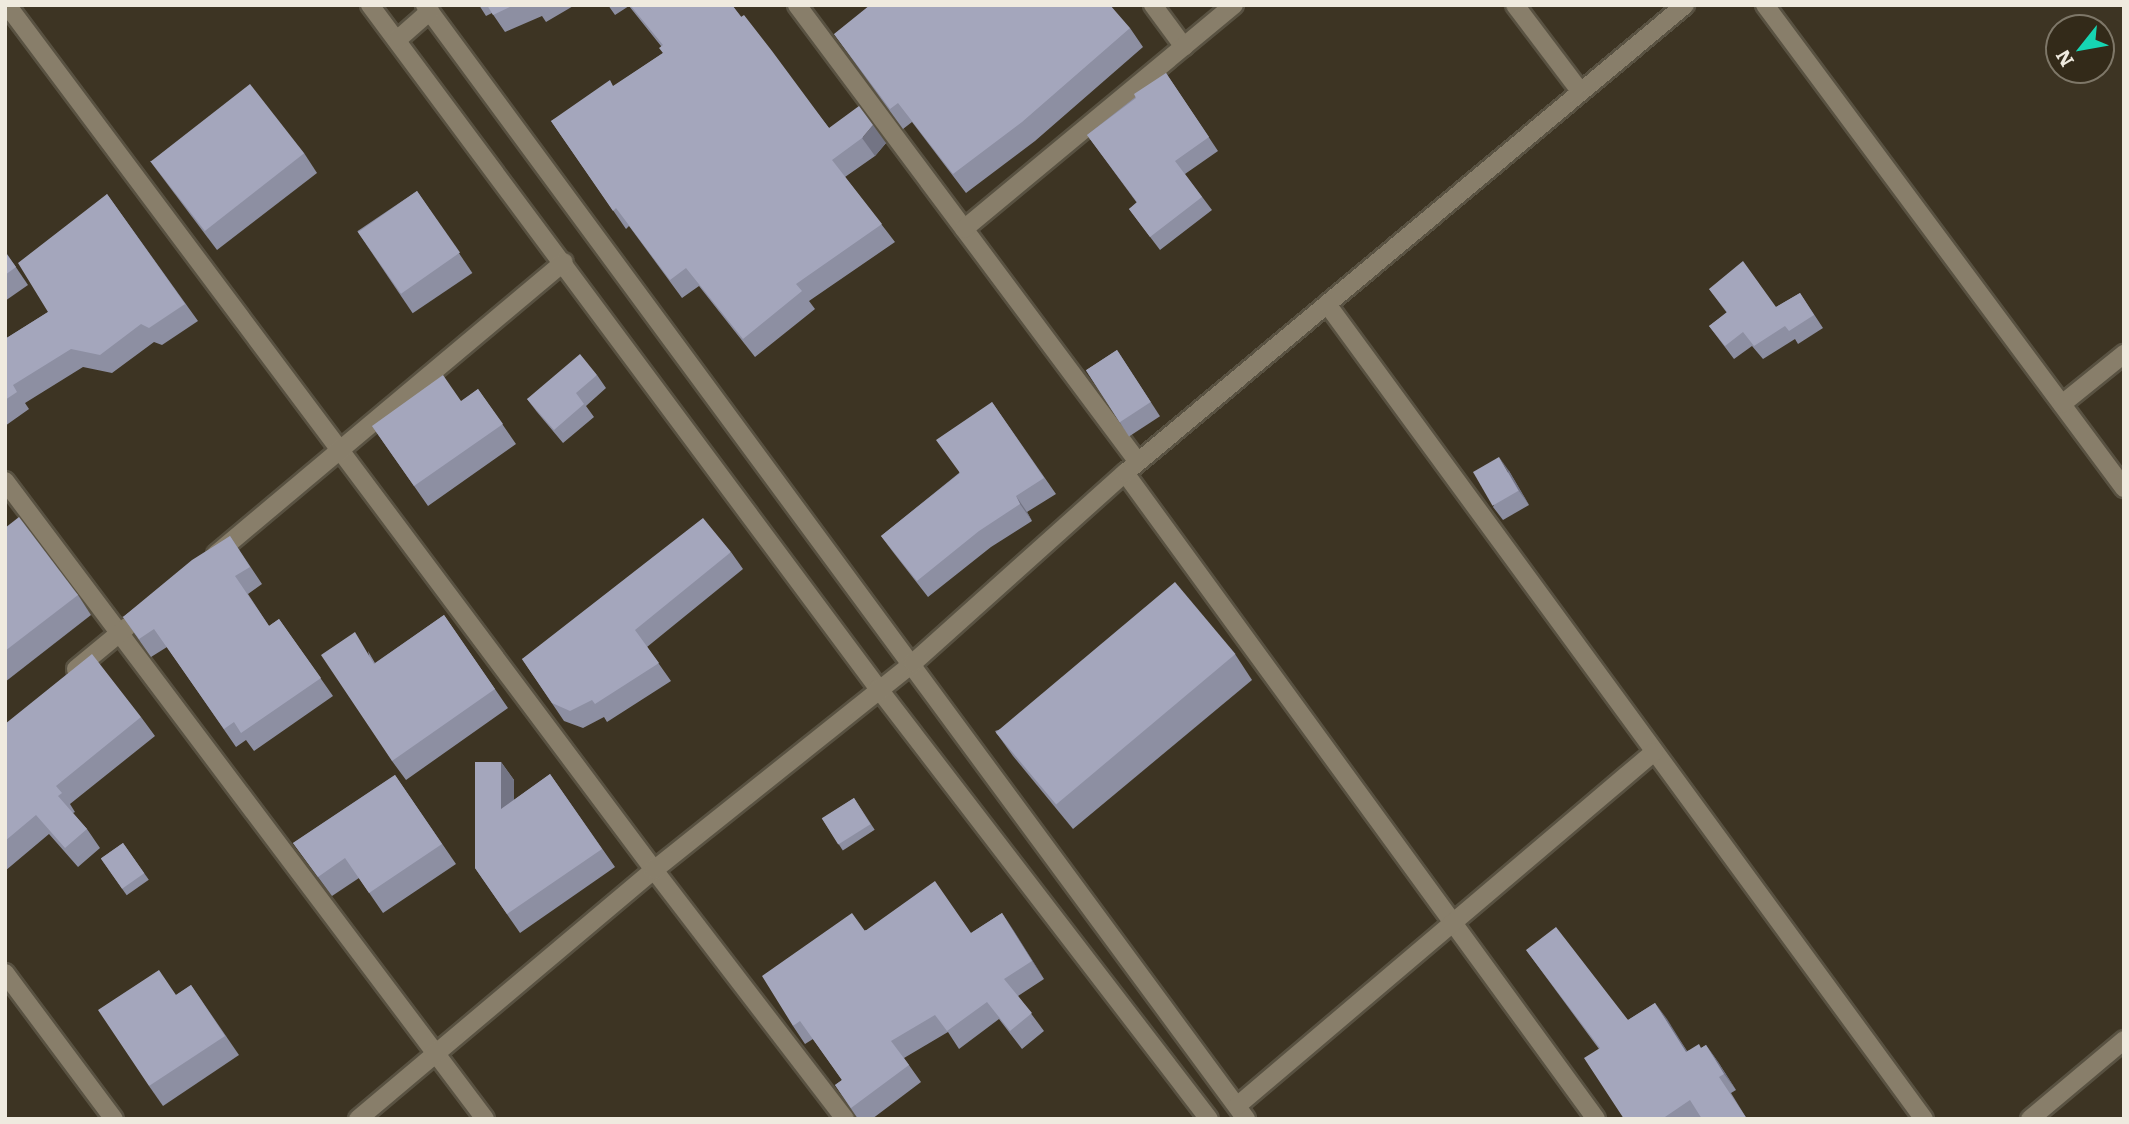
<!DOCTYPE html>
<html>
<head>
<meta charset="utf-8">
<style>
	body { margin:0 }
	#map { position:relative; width:2129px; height:1124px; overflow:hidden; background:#3d3423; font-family:Literata,serif }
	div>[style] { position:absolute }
	.roads { filter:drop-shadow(2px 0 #595242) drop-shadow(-2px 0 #595242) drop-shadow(0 2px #595242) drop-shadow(0 -2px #595242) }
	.minor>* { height:18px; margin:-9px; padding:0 9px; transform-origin:9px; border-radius:9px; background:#887e6a }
	.wall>* { inset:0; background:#8d8fa2; transform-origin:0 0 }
	.shaded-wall>* { inset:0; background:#737484 }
	.building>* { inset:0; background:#a4a6bc; transform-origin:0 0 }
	span { translate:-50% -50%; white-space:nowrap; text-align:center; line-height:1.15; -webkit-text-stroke:7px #332a19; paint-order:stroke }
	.frame { position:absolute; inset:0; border:7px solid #efeadf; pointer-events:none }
	.north { position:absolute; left:2045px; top:14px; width:70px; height:70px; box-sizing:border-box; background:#332a19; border:2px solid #7e7768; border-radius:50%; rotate:239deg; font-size:19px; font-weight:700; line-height:28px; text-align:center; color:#efeadf }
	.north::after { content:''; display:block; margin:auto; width:24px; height:32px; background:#16d5b3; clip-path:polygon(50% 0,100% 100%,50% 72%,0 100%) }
</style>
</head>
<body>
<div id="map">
	<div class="roads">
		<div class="minor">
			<div style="left:7px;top:5px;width:1080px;rotate:53.2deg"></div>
			<div style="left:654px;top:870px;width:314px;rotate:52.5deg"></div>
			<div style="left:370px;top:5px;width:851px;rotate:53.36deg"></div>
			<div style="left:878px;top:688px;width:543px;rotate:52.48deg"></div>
			<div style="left:425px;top:5px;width:1384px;rotate:53.61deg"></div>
			<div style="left:797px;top:5px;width:570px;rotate:53.27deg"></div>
			<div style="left:1153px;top:5px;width:52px;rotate:53.6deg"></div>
			<div style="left:1515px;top:5px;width:108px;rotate:52.9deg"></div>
			<div style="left:1765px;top:5px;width:602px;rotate:53.38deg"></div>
			<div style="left:397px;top:40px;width:44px;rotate:-41.3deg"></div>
			<div style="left:964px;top:229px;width:351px;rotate:-39.7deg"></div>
			<div style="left:1327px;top:304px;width:1010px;rotate:53.78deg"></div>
			<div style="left:2062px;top:404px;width:80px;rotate:-38.9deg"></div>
			<div style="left:1125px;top:473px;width:799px;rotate:53.9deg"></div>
			<div style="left:5px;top:481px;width:798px;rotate:53.04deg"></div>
			<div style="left:216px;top:554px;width:454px;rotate:-40deg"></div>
			<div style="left:76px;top:669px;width:66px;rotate:-39.5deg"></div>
			<div style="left:5px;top:973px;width:182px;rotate:53.3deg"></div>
			<div style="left:1237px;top:1106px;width:547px;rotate:-40.33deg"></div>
			<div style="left:358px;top:1119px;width:387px;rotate:-40.1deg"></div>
			<div style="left:654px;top:870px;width:332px;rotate:-38.6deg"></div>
			<div style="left:913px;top:663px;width:285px;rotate:-41.9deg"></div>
			<div style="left:1125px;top:473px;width:730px;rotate:-39.89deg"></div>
			<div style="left:2030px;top:1119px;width:123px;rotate:-40deg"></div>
		</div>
	</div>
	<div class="wall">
		<div style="clip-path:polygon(479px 5px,575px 5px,546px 22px,542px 16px,505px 32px,492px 13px,486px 16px)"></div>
		<div style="clip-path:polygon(608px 5px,732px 5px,829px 128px,886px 143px,875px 156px,845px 177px,895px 242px,809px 301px,815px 309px,755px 357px,699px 286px,682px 298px,629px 226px,626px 229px,551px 121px,614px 86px,663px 53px,661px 46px,629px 6px,615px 15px)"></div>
		<div style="clip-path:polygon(1130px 28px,1143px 47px,1035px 141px,966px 193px,912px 122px,903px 129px,834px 34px)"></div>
		<div style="clip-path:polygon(1166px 73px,1218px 151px,1185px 174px,1212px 210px,1160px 250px,1129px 209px,1137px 203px,1087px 135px)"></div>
		<div style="clip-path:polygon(304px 153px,317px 173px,217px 250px,150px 161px)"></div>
		<div style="left:417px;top:191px;width:99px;height:72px;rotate:56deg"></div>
		<div style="clip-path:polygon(107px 194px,198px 321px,162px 345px,154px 342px,112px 373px,83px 367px,25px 403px,29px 409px,5px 426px,5px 339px,48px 312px)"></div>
		<div style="clip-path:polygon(5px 251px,28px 285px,5px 301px)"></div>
		<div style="clip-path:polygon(1709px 289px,1776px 307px,1800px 293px,1823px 328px,1798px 344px,1795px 339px,1763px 359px,1752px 346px,1734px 359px,1709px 326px,1727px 313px)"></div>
		<div style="left:1117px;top:350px;width:79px;height:37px;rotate:57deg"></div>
		<div style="clip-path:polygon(597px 375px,606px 388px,586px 406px,594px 417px,563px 443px,537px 412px,527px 399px)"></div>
		<div style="clip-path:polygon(478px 389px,516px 444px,428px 506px,372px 426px,462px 401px)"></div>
		<div style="clip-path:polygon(992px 402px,1056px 494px,1027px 512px,1032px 521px,991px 547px,928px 597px,893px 552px,881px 536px,959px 473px)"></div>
		<div style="clip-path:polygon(1509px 471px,1529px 505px,1503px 520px,1493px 507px)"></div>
		<div style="clip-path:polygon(5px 528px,78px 595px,91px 615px,5px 682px)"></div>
		<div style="clip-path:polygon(230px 536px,262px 584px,248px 594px,269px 626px,279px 619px,333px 696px,254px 751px,246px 740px,236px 747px,167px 647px,151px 657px,123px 617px)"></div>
		<div style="clip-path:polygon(731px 552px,743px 569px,647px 647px,671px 681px,607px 722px,604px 717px,583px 728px,564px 721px,522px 659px)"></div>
		<div style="clip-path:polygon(444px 615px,508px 708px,406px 780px,392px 761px,368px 651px,375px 663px)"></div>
		<div style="clip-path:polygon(1235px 654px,1252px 680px,1073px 829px,1013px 756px,995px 731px)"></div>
		<div style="clip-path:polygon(141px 717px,155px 736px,70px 804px,75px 812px,73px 813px,87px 829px,100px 848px,78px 867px,49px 834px,5px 871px,5px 724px)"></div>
		<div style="clip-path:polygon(501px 762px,514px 780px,514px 800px,550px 774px,615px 867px,520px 933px,475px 868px)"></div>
		<div style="clip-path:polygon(395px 775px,456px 864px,383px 913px,359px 878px,332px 896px,293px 843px)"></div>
		<div style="left:854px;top:798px;width:38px;height:38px;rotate:57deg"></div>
		<div style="left:123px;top:843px;width:45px;height:27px;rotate:55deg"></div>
		<div style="clip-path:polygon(1002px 913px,1044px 979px,1018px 996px,1044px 1031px,1022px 1049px,999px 1019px,959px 1049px,948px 1032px,904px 1058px,921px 1082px,872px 1119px,858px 1119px,835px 1085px,842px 1080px,813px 1039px,805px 1044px,793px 1026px,865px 930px,971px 933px)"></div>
		<div style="clip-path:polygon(1526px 950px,1628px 1020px,1655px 1003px,1687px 1051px,1701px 1048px,1706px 1045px,1718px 1062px,1736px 1090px,1731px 1093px,1747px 1119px,1702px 1119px,1701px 1117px,1699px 1119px,1624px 1119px,1599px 1049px)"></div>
		<div style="clip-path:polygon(191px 985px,239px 1055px,163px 1106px,149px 1086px,176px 995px)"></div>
	</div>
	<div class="shaded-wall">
		<div style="clip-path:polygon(873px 125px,886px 143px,875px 156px,862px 138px)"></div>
		<div style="clip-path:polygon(1499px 457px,1509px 471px,1529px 505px,1519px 491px)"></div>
		<div style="clip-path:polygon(1016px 496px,1027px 512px,1032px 521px,1020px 504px)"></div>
		<div style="clip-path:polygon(501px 762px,514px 780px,514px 827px,501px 809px)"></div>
		<div style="clip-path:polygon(1002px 913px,1014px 931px,1044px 979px,1032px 961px)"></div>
		<div style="clip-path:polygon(1655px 1003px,1667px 1019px,1698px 1069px,1686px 1052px)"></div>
		<div style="clip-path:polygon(1706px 1045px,1718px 1062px,1736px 1090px,1724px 1074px)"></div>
	</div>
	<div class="building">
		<div style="clip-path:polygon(487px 5px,514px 5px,493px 15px)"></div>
		<div style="clip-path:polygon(630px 5px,732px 5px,741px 17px,744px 15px,772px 51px,829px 128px,859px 106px,873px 125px,862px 138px,832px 160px,882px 224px,796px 284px,802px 291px,743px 339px,686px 268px,670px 280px,616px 208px,613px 211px,551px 121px,610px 80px,613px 86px,663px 53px,659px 48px,663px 45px)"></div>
		<div style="clip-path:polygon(870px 5px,1110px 5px,1130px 28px,1022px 122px,953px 174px,898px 103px,890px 109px,834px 34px)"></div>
		<div style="clip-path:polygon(1166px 73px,1209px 137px,1175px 161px,1202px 197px,1150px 237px,1129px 209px,1137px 202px,1087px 135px,1136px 98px,1134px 94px)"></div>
		<div style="left:250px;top:84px;width:88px;height:126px;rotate:52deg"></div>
		<div style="left:417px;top:191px;width:75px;height:72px;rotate:55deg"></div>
		<div style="clip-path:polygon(107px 194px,185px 304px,149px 328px,141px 324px,100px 355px,71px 349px,13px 385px,17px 392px,5px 400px,5px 339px,48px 312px,18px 263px)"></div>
		<div style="clip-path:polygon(5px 252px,16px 267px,5px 275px)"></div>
		<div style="clip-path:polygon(1743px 261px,1776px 307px,1800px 293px,1814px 315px,1789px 331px,1785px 326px,1754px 346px,1743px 332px,1725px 346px,1709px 326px,1727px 312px,1709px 289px)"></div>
		<div style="left:1117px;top:350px;width:62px;height:37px;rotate:57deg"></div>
		<div style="clip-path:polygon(580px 354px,597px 375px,576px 393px,584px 404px,554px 430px,527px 399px)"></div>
		<div style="clip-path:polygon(443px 375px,461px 401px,478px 389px,503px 424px,414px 486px,372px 426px)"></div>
		<div style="clip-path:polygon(992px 402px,1044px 478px,1016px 496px,1020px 504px,979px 531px,917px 581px,881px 536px,960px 473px,936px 440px)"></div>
		<div style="left:1499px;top:457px;width:39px;height:30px;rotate:60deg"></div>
		<div style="clip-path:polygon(19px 517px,78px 595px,5px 651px,5px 528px)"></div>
		<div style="clip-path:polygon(703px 518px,731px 552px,635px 630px,659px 663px,595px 704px,592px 700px,570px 711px,552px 703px,522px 659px)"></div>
		<div style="clip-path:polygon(230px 536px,250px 567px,235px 576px,269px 626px,279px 619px,321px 678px,241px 733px,234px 722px,224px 729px,154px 629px,139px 639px,123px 617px,192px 560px)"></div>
		<div style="left:1175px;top:582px;width:94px;height:234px;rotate:50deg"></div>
		<div style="clip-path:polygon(444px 615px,495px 689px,392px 761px,321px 655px,355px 632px,374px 664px)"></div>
		<div style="clip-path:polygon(92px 654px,141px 717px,56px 786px,62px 793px,58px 796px,87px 829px,65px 848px,36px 815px,5px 841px,5px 724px)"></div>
		<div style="clip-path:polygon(475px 762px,501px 762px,501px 809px,550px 774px,602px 849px,507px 914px,475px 868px)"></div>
		<div style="clip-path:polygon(395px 775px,442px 844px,369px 893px,345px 858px,318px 877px,293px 843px)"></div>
		<div style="left:854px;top:798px;width:31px;height:38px;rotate:58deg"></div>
		<div style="left:123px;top:843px;width:37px;height:27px;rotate:55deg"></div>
		<div style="clip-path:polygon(935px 881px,971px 933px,1002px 913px,1032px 961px,1004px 979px,1032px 1013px,1010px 1031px,987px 1002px,947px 1031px,935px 1015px,891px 1041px,909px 1065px,851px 1108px,835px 1085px,842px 1080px,800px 1021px,793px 1026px,762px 976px,852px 913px,865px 931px)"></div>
		<div style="clip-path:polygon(1556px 927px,1628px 1020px,1655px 1003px,1686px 1052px,1699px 1044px,1701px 1048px,1706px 1045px,1724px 1074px,1719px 1077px,1747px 1119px,1702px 1119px,1690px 1100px,1662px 1119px,1624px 1119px,1584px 1058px,1600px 1048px,1526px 950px)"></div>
		<div style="clip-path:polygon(159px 970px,176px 995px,191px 985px,225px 1036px,149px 1086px,98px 1010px)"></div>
	</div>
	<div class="frame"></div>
	<div class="north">N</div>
</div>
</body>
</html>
